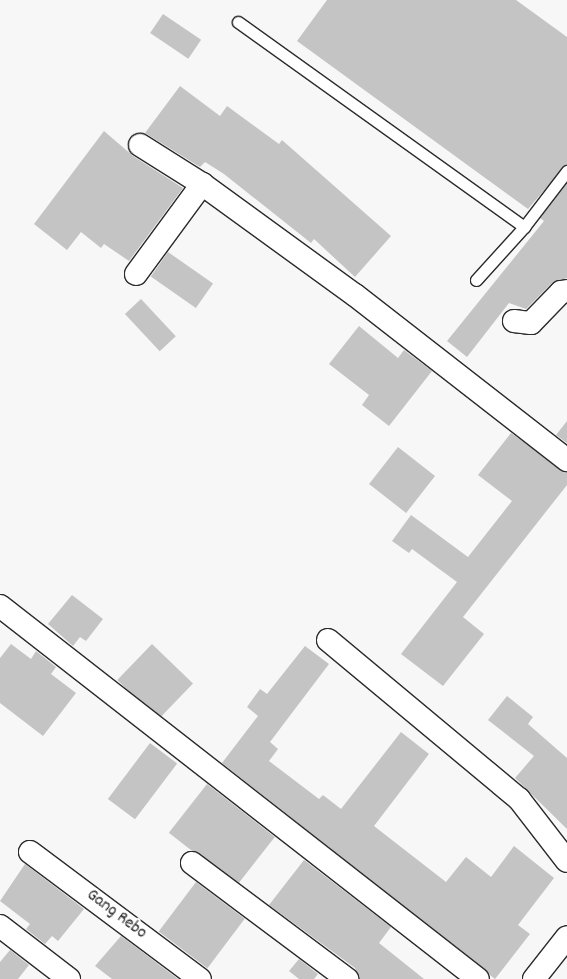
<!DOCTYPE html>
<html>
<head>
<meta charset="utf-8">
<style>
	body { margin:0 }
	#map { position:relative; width:567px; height:979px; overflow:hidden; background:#f7f7f7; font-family:Dekko,sans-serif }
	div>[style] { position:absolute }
	.building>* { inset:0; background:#c4c4c4; transform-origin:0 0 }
	.roads { filter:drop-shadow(1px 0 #2b2b2b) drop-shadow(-1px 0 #2b2b2b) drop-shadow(0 1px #2b2b2b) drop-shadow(0 -1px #2b2b2b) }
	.lane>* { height:11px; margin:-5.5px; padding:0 5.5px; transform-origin:5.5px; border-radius:5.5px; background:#fff }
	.street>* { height:22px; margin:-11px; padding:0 11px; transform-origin:11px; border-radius:11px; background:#fff }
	span { translate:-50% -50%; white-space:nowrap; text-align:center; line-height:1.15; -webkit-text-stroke:4.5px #fff; paint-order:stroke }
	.street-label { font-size:18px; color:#2b2b2b }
</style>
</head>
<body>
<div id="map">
	<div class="building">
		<div style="clip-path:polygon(327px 0,516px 0,567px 37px,567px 164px,528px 209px,297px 41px)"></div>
		<div style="left:163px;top:14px;width:46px;height:23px;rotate:34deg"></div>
		<div style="clip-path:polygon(180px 86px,220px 116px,227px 106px,279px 144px,282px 140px,391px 236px,355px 277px,314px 239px,311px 243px,224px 174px,205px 162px,200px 167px,145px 133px)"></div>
		<div style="clip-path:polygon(104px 131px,133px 156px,183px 188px,129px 261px,104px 244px,101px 248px,81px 232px,67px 250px,34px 224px)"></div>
		<div style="clip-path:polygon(567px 183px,567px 278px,552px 283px,526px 309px,509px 303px,467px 357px,447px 341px,544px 221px,540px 218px)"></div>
		<div style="left:168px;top:252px;width:55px;height:30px;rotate:35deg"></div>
		<div style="left:141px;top:299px;width:51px;height:22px;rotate:47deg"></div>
		<div style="clip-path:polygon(359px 326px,398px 358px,404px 350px,432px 371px,389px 426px,362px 405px,369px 395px,329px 364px)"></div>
		<div style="clip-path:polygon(567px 421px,567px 443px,556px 435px)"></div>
		<div style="clip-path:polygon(511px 433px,567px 473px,567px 485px,463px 617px,484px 634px,443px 686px,401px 654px,457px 582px,412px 549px,409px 553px,392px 541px,411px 515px,468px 557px,512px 501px,478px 475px)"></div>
		<div style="left:398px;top:447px;width:47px;height:47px;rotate:38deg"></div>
		<div style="clip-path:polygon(72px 595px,103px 619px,86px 641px,80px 637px,73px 646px,48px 624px)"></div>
		<div style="clip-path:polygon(11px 644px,31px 659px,36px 651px,56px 667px,51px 674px,76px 693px,43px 736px,0 703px,0 658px)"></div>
		<div style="left:152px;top:644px;width:57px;height:50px;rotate:44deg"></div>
		<div style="clip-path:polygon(305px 646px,329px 664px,270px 742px,278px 749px,269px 761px,319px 799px,323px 795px,341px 809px,401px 732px,429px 754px,374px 826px,446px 882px,466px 857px,491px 877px,514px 846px,554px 878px,518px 925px,530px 934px,495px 979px,222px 763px,258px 716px,247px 707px,260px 689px,267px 694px)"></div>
		<div style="clip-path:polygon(507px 696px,533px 717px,528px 724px,567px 758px,567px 829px,515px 778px,534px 756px,488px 720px)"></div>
		<div style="left:150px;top:743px;width:34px;height:70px;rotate:37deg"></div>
		<div style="left:207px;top:784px;width:86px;height:62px;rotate:38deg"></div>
		<div style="clip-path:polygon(304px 860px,391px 927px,379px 943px,424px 979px,360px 979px,355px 968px,269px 905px)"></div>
		<div style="clip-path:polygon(25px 864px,84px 909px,58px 941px,52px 936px,45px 944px,26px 929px,30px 924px,0 901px)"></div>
		<div style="left:196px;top:882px;width:61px;height:62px;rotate:37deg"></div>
		<div style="clip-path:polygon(121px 936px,178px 979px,112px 979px,95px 966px)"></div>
		<div style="clip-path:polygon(10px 950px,29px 965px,18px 979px,0 979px,0 962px)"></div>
		<div style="clip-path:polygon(299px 959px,318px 974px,314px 979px,299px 979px,289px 971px)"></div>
	</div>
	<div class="roads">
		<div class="lane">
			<div style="left:238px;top:22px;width:352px;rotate:35.6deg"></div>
			<div style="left:476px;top:280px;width:72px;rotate:-47.8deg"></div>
			<div style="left:524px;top:227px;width:71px;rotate:-52.5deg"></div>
		</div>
		<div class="street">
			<div style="left:140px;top:145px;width:73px;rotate:32.2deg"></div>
			<div style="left:202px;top:184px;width:189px;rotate:36deg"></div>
			<div style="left:355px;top:295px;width:269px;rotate:37.9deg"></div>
			<div style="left:136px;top:274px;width:112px;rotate:-53.7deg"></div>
			<div style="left:514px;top:321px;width:17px;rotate:7deg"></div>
			<div style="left:531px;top:323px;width:43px;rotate:-45.9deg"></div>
			<div style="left:561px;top:292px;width:6px;rotate:-9deg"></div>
			<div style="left:0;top:606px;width:606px;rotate:37.97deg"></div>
			<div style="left:328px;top:640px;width:249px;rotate:39.8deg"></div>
			<div style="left:519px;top:799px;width:78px;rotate:52.3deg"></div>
			<div style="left:30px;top:852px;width:212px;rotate:36.8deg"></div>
			<div style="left:192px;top:863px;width:194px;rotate:36.8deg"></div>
			<div style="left:0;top:926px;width:87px;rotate:37.5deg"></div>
			<div style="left:534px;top:979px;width:53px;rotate:-51.8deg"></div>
		</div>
	</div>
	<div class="street-label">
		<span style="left:116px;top:915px;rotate:37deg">Gang Rebo</span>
	</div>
</div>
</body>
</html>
